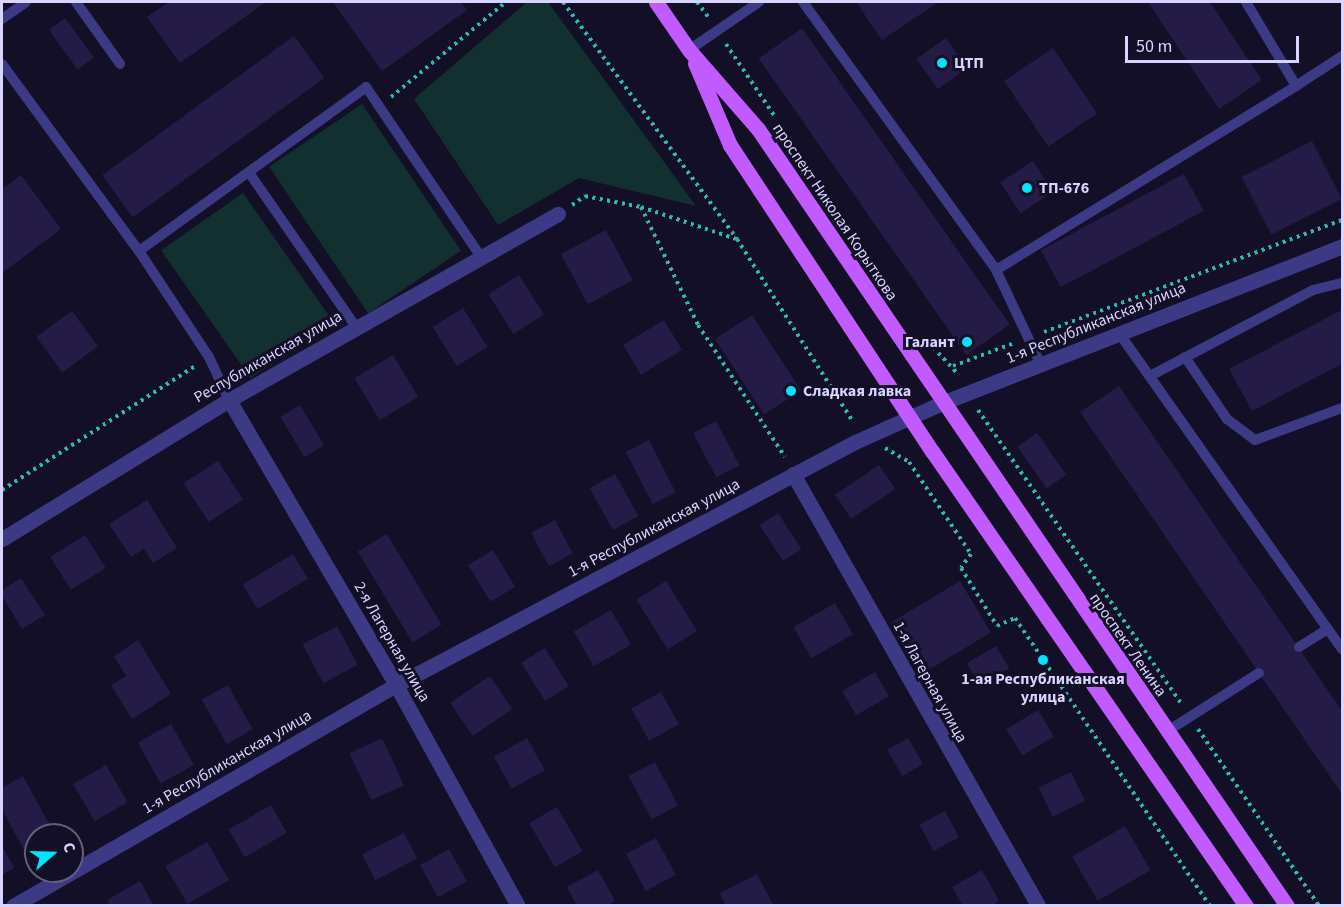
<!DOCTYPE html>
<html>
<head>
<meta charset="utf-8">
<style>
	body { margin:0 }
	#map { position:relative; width:1344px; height:907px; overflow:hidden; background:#130f26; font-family:"Source Sans 3",sans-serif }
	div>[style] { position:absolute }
	.green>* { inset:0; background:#12302f; transform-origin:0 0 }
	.building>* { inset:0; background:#241b47; transform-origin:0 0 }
	.path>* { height:4px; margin-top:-2px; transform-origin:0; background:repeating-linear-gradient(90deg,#2fb8b0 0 3px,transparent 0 7.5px) }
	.service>* { height:10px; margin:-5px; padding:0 5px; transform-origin:5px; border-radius:5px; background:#3d3a85 }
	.minor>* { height:15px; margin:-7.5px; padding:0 7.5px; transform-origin:7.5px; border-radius:7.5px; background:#3d3a85 }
	.primary>* { height:15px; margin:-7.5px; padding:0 7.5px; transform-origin:7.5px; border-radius:7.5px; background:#c25bff }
	.dots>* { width:16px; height:16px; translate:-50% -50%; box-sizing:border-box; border:3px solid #130f26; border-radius:50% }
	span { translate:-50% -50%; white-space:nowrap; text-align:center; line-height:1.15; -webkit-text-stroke:6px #130f26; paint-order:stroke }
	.poi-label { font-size:16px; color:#d9d4ff; font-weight:700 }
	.left { translate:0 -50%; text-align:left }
	.right { translate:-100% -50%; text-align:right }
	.street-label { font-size:16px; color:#d9d4ff }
	.frame { position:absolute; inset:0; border:3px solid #d9d4ff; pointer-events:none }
	.north { position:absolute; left:24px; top:823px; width:60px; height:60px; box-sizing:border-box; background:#130f26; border:2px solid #625e7d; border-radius:50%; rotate:70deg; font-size:16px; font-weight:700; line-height:24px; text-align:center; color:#d9d4ff }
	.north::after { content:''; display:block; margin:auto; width:21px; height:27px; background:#00e5ff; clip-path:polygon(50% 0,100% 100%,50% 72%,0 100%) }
	.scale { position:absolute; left:1125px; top:36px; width:174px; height:27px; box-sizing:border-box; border:3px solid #d9d4ff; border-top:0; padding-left:8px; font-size:18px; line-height:21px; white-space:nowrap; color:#d9d4ff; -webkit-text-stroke:4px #130f26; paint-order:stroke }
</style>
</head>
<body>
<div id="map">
	<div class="green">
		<div style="clip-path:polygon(527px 2px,548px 2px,696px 206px,579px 178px,498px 225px,414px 99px)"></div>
		<div style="left:362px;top:104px;width:177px;height:112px;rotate:56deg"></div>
		<div style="left:243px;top:193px;width:156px;height:100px;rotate:55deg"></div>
	</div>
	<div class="building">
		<div style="clip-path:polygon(169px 2px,266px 2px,180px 63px,147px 17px)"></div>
		<div style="clip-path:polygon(333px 2px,461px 2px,467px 10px,382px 71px)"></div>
		<div style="clip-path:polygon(856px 2px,939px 2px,882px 40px)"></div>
		<div style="clip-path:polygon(1148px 2px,1210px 2px,1262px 80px,1219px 109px)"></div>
		<div style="left:65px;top:18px;width:49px;height:20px;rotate:54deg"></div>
		<div style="left:802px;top:28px;width:362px;height:53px;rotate:55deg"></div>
		<div style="left:294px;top:36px;width:52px;height:237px;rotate:54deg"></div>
		<div style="left:946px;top:38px;width:37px;height:36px;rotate:55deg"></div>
		<div style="left:1053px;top:48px;width:79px;height:59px;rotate:56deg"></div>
		<div style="left:1312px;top:141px;width:65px;height:79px;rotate:63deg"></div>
		<div style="left:1033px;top:161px;width:37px;height:39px;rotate:57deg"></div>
		<div style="left:1184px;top:174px;width:42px;height:162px;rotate:62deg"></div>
		<div style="clip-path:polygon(21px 175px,61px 229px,2px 273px,2px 189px)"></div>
		<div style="left:606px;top:230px;width:57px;height:51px;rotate:62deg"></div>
		<div style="left:519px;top:275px;width:47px;height:36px;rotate:58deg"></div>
		<div style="left:463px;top:308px;width:46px;height:36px;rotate:58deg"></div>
		<div style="clip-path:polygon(1342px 310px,1342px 364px,1252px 411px,1229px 369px)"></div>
		<div style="left:72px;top:311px;width:44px;height:44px;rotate:54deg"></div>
		<div style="left:752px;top:315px;width:90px;height:44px;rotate:57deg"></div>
		<div style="left:664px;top:320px;width:35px;height:48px;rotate:59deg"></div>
		<div style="left:393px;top:355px;width:49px;height:45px;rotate:59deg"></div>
		<div style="clip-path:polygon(1119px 386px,1342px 711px,1342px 794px,1080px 412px)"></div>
		<div style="left:300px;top:405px;width:47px;height:23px;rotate:59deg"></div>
		<div style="left:716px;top:421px;width:50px;height:26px;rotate:62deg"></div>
		<div style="left:1037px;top:433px;width:51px;height:24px;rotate:55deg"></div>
		<div style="left:649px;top:440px;width:59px;height:26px;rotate:63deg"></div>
		<div style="left:218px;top:461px;width:46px;height:41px;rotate:57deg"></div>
		<div style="left:879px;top:465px;width:29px;height:53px;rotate:56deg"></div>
		<div style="left:615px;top:474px;width:48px;height:29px;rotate:61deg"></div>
		<div style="clip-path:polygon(147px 500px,177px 548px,153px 563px,144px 549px,131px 557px,109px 524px)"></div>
		<div style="left:778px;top:513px;width:43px;height:22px;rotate:57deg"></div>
		<div style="left:555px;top:520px;width:38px;height:27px;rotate:62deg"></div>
		<div style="left:387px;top:534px;width:106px;height:34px;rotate:59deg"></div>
		<div style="left:85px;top:535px;width:39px;height:41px;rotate:58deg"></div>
		<div style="left:493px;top:550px;width:43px;height:29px;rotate:59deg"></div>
		<div style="left:293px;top:554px;width:29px;height:59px;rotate:59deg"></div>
		<div style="clip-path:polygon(21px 578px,45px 615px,22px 629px,2px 596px,2px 590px)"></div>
		<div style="left:666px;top:581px;width:59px;height:35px;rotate:58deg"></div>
		<div style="left:960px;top:581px;width:60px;height:80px;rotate:59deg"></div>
		<div style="left:835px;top:603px;width:36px;height:48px;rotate:60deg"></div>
		<div style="left:611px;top:610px;width:40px;height:43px;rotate:60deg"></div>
		<div style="left:337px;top:626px;width:44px;height:39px;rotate:62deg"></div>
		<div style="clip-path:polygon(138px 640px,171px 694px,132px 719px,111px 685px,126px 676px,114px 656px)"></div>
		<div style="left:996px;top:646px;width:26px;height:34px;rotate:59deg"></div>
		<div style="left:545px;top:648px;width:45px;height:28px;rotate:58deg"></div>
		<div style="left:875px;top:672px;width:28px;height:38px;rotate:60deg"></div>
		<div style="left:490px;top:676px;width:40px;height:48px;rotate:56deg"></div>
		<div style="left:228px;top:685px;width:51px;height:30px;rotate:61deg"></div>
		<div style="left:661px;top:692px;width:37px;height:34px;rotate:61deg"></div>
		<div style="left:1038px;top:710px;width:31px;height:37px;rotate:59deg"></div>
		<div style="left:171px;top:724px;width:47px;height:38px;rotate:61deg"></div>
		<div style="left:382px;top:738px;width:52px;height:36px;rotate:65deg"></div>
		<div style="left:527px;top:738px;width:37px;height:38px;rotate:61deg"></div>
		<div style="left:908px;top:738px;width:30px;height:24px;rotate:60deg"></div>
		<div style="left:655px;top:762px;width:49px;height:30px;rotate:62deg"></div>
		<div style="left:106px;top:765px;width:43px;height:38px;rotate:60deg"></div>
		<div style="left:1071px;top:772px;width:32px;height:36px;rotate:64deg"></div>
		<div style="clip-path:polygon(23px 776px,55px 835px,36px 835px,36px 853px,28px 858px,2px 809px,2px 788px)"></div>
		<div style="left:271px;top:805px;width:32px;height:49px;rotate:60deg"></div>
		<div style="left:557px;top:807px;width:51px;height:32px;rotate:60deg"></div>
		<div style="left:945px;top:811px;width:30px;height:29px;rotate:62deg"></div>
		<div style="left:1125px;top:826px;width:51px;height:61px;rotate:60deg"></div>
		<div style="left:404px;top:833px;width:29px;height:47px;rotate:63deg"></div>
		<div style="left:656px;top:838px;width:42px;height:34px;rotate:62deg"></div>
		<div style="left:207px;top:842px;width:44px;height:48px;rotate:60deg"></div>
		<div style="clip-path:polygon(2px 845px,14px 868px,2px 875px)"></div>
		<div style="left:449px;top:849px;width:37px;height:33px;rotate:61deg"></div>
		<div style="clip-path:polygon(598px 870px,615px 901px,606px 906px,577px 906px,567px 887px)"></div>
		<div style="clip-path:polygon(982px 870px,999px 901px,991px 906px,963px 906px,952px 887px)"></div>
		<div style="clip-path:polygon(757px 874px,773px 904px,726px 906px,720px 893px)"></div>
		<div style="clip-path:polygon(140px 881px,154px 906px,110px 906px,107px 900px)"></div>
	</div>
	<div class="path">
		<div style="left:563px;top:2px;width:294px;rotate:53.7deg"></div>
		<div style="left:737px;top:239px;width:214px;rotate:57.6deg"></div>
		<div style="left:697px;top:2px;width:20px;rotate:53deg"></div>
		<div style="left:726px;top:44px;width:89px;rotate:56deg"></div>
		<div style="left:391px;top:97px;width:149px;rotate:-39.6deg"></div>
		<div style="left:572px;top:205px;width:16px;rotate:-35deg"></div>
		<div style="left:585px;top:196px;width:57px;rotate:11.1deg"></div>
		<div style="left:641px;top:207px;width:131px;rotate:64.2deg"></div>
		<div style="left:698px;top:325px;width:158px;rotate:56.6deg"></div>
		<div style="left:641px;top:207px;width:100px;rotate:18.6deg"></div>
		<div style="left:1044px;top:332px;width:318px;rotate:-20.6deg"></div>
		<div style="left:928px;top:342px;width:45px;rotate:46.8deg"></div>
		<div style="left:953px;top:366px;width:65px;rotate:-20.7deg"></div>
		<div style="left:978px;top:410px;width:359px;rotate:55.3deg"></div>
		<div style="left:885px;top:448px;width:28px;rotate:30deg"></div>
		<div style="left:909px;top:462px;width:111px;rotate:56deg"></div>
		<div style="left:971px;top:554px;width:17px;rotate:126deg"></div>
		<div style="left:961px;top:568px;width:68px;rotate:58.2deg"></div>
		<div style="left:997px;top:626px;width:20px;rotate:-24deg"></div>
		<div style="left:1015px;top:618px;width:348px;rotate:55.9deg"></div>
		<div style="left:2px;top:490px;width:229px;rotate:-32.7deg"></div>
		<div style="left:1198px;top:729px;width:214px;rotate:55.6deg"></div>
	</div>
	<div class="service">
		<div style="left:76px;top:2px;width:76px;rotate:54.6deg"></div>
		<div style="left:803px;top:2px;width:330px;rotate:54.2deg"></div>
		<div style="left:1246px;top:2px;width:98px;rotate:59.2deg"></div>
		<div style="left:1296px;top:86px;width:55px;rotate:-33.1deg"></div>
		<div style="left:2px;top:19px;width:29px;rotate:-35deg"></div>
		<div style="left:689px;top:50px;width:85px;rotate:-34.4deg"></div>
		<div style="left:2px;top:64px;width:232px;rotate:53.8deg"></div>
		<div style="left:139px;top:251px;width:127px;rotate:56.6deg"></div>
		<div style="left:209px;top:357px;width:47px;rotate:65.1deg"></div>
		<div style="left:250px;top:174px;width:186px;rotate:55.3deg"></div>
		<div style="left:139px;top:251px;width:280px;rotate:-35.8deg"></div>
		<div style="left:366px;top:87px;width:205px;rotate:55.9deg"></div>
		<div style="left:1119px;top:333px;width:387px;rotate:54.8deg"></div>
		<div style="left:1185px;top:357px;width:75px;rotate:55.9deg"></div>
		<div style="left:1227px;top:419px;width:35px;rotate:37deg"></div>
		<div style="left:1255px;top:440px;width:93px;rotate:-20.2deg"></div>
		<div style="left:1041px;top:365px;width:105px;rotate:-115.3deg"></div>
		<div style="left:996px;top:270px;width:352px;rotate:-31.5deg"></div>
		<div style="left:1150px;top:376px;width:184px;rotate:-27.8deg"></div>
		<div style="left:1313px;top:290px;width:30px;rotate:-14deg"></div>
		<div style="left:1299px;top:647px;width:34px;rotate:-32deg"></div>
		<div style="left:1166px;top:732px;width:110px;rotate:-32.4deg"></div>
	</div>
	<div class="minor">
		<div style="left:229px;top:400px;width:330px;rotate:59.6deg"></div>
		<div style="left:396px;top:685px;width:252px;rotate:61.1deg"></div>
		<div style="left:793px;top:474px;width:497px;rotate:60.4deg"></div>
		<div style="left:2px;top:539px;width:266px;rotate:-31.5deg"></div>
		<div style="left:229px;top:400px;width:378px;rotate:-29.5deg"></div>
		<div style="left:13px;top:906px;width:442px;rotate:-30deg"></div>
		<div style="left:396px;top:685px;width:519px;rotate:-27.9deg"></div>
		<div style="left:855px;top:442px;width:95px;rotate:-24.1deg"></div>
		<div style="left:942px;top:403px;width:430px;rotate:-21.4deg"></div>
	</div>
	<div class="primary">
		<div style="left:656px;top:2px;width:58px;rotate:55.5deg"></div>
		<div style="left:689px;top:50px;width:105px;rotate:48.9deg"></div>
		<div style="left:758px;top:129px;width:940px;rotate:55.75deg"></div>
		<div style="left:695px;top:63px;width:89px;rotate:66.9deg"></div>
		<div style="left:730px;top:145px;width:367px;rotate:56.6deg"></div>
		<div style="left:932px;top:451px;width:553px;rotate:55.39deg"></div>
	</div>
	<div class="dots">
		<div style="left:942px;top:63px;background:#00e5ff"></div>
		<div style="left:1027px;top:188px;background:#00e5ff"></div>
		<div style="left:967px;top:342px;background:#00e5ff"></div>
		<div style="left:791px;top:391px;background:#00e5ff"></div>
		<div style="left:1043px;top:660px;background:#00e5ff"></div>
	</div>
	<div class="poi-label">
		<span class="left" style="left:954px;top:63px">ЦТП</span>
		<span class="left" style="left:1039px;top:188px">ТП-676</span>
		<span class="right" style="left:955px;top:342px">Галант</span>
		<span class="left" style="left:803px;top:391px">Сладкая лавка</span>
		<span style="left:1043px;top:688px">1-ая Республиканская<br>улица</span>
	</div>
	<div class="street-label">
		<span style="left:835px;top:212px;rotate:56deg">проспект Николая Корыткова</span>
		<span style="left:1096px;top:323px;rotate:-22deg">1-я Республиканская улица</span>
		<span style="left:268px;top:357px;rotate:-30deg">Республиканская улица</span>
		<span style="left:654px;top:528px;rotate:-28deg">1-я Республиканская улица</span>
		<span style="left:392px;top:642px;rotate:60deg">2-я Лагерная улица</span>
		<span style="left:1128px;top:645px;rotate:55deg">проспект Ленина</span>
		<span style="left:930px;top:682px;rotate:61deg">1-я Лагерная улица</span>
		<span style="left:227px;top:762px;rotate:-30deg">1-я Республиканская улица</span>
	</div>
	<div class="frame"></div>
	<div class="north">С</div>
	<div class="scale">50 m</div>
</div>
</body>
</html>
